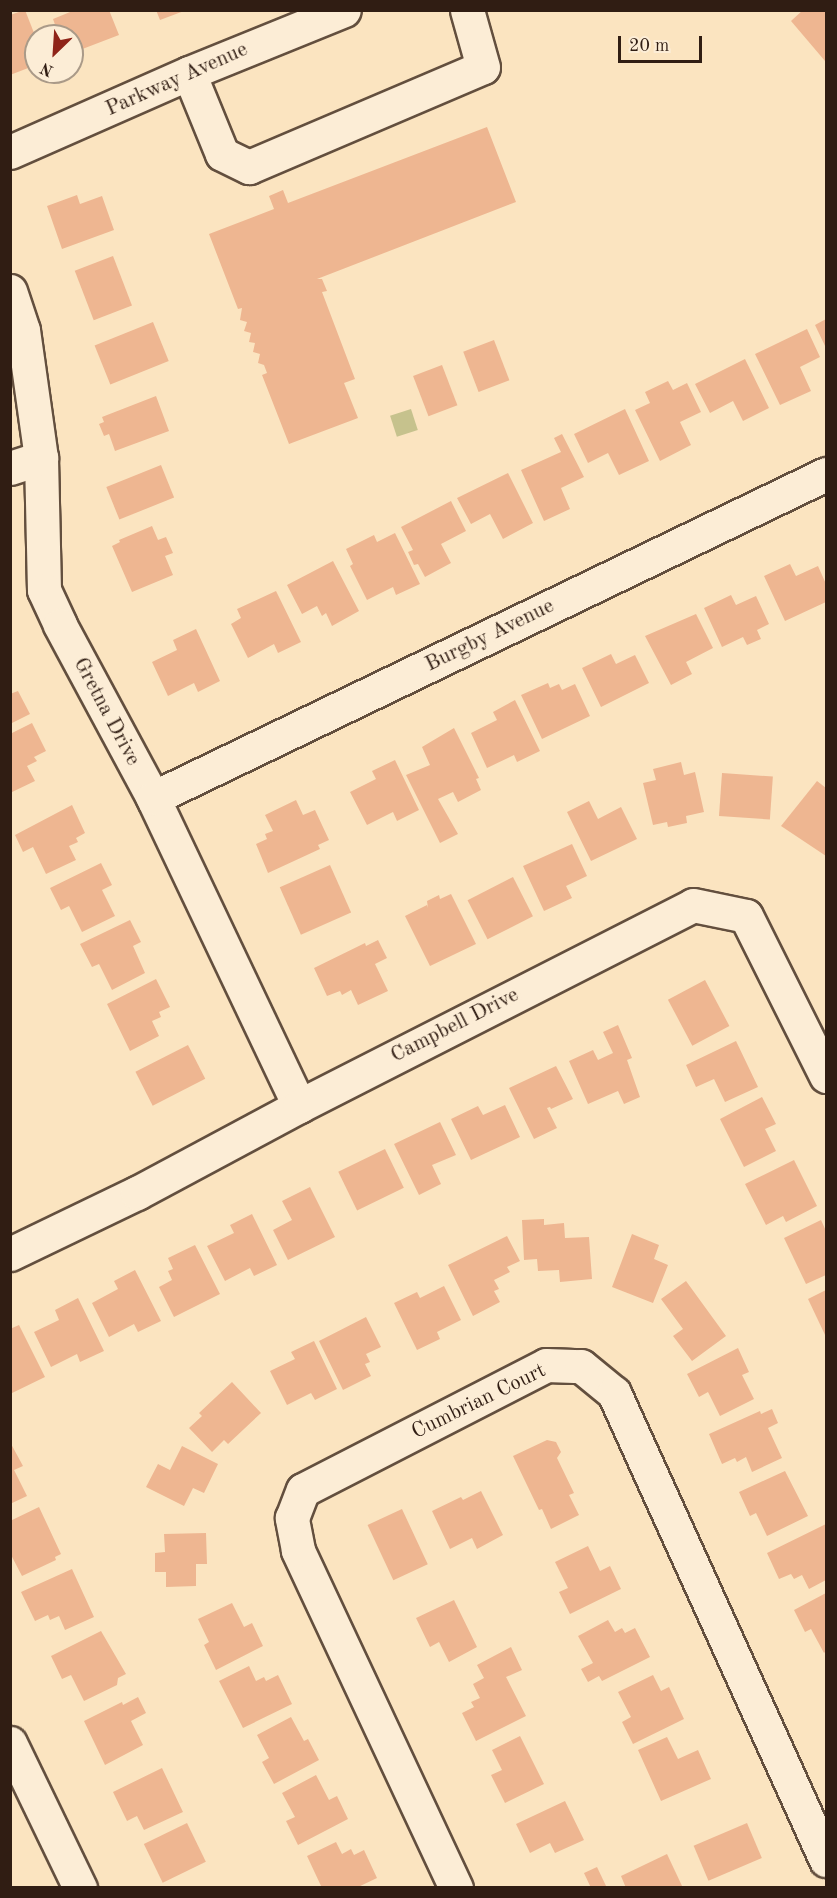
<!DOCTYPE html>
<html>
<head>
<meta charset="utf-8">
<style>
	body { margin:0 }
	#map { position:relative; width:837px; height:1898px; overflow:hidden; background:#fbe4c0; font-family:"Old Standard TT",serif }
	div>[style] { position:absolute }
	.green>* { inset:0; background:#c6c28d; transform-origin:0 0 }
	.building>* { inset:0; background:#eeb691; transform-origin:0 0 }
	.roads { filter:drop-shadow(2px 0 #634f3e) drop-shadow(-2px 0 #634f3e) drop-shadow(0 2px #634f3e) drop-shadow(0 -2px #634f3e) }
	.minor>* { height:33px; margin:-16.5px; padding:0 16.5px; transform-origin:16.5px; border-radius:16.5px; background:#fcedd6 }
	span { translate:-50% -50%; white-space:nowrap; text-align:center; line-height:1.15; -webkit-text-stroke:6px #fcedd6; paint-order:stroke }
	.street-label { font-size:21px; color:#301d13 }
	.frame { position:absolute; inset:0; border:12px solid #301d13; pointer-events:none }
	.north { position:absolute; left:24px; top:24px; width:60px; height:60px; box-sizing:border-box; background:#fcedd6; border:2px solid #aa9a88; border-radius:50%; rotate:205deg; font-size:16px; font-weight:700; line-height:24px; text-align:center; color:#301d13 }
	.north::after { content:''; display:block; margin:auto; width:21px; height:27px; background:#8f2418; clip-path:polygon(50% 0,100% 100%,50% 72%,0 100%) }
	.scale { position:absolute; left:618px; top:36px; width:84px; height:27px; box-sizing:border-box; border:3px solid #301d13; border-top:0; padding-left:8px; font-size:18px; line-height:21px; white-space:nowrap; color:#301d13; -webkit-text-stroke:4px #fcedd6; paint-order:stroke }
</style>
</head>
<body>
<div id="map">
	<div class="green">
		<div style="left:411px;top:409px;width:22px;height:22px;rotate:72deg"></div>
	</div>
	<div class="building">
		<div style="clip-path:polygon(25px 10px,36px 38px,36px 65px,10px 75px,10px 15px)"></div>
		<div style="clip-path:polygon(75px 10px,109px 10px,119px 35px,72px 53px,72px 36px,59px 36px,53px 19px)"></div>
		<div style="clip-path:polygon(156px 10px,184px 10px,184px 11px,160px 20px)"></div>
		<div style="clip-path:polygon(803px 10px,826px 10px,825px 61px,791px 21px)"></div>
		<div style="clip-path:polygon(487px 127px,516px 202px,317px 279px,322px 279px,327px 291px,322px 292px,355px 379px,344px 383px,358px 418px,289px 444px,262px 375px,267px 373px,264px 365px,258px 363px,260px 354px,253px 352px,255px 343px,249px 342px,251px 333px,244px 331px,247px 322px,240px 320px,242px 308px,238px 309px,209px 234px,274px 209px,269px 196px,283px 190px,288px 203px)"></div>
		<div style="clip-path:polygon(77px 195px,80px 204px,102px 196px,114px 230px,62px 249px,47px 206px)"></div>
		<div style="left:113px;top:256px;width:53px;height:41px;rotate:69deg"></div>
		<div style="clip-path:polygon(826px 319px,826px 348px,815px 325px)"></div>
		<div style="left:153px;top:322px;width:42px;height:63px;rotate:68deg"></div>
		<div style="clip-path:polygon(807px 329px,820px 357px,800px 367px,811px 391px,780px 405px,755px 354px)"></div>
		<div style="left:494px;top:340px;width:43px;height:33px;rotate:69deg"></div>
		<div style="clip-path:polygon(745px 359px,769px 408px,743px 421px,733px 401px,710px 413px,695px 384px)"></div>
		<div style="left:442px;top:365px;width:43px;height:31px;rotate:69deg"></div>
		<div style="clip-path:polygon(668px 381px,673px 390px,687px 383px,701px 412px,680px 422px,691px 445px,660px 461px,635px 410px,650px 403px,645px 392px)"></div>
		<div style="clip-path:polygon(156px 396px,169px 431px,115px 451px,109px 434px,104px 436px,99px 424px,104px 422px,102px 417px)"></div>
		<div style="clip-path:polygon(625px 409px,649px 461px,619px 475px,608px 453px,588px 463px,574px 434px)"></div>
		<div style="clip-path:polygon(562px 434px,584px 477px,561px 488px,570px 509px,544px 521px,521px 470px,561px 452px,554px 438px)"></div>
		<div style="left:161px;top:465px;width:35px;height:59px;rotate:68deg"></div>
		<div style="clip-path:polygon(508px 473px,533px 523px,503px 539px,490px 514px,471px 524px,457px 498px)"></div>
		<div style="clip-path:polygon(451px 501px,466px 531px,441px 544px,451px 563px,425px 577px,418px 564px,414px 565px,408px 552px,413px 550px,401px 527px)"></div>
		<div style="clip-path:polygon(152px 526px,158px 540px,166px 537px,173px 553px,165px 556px,173px 575px,132px 592px,112px 546px,120px 542px,119px 540px)"></div>
		<div style="clip-path:polygon(395px 533px,420px 584px,396px 595px,393px 587px,367px 600px,350px 566px,353px 564px,346px 549px,374px 535px,377px 542px)"></div>
		<div style="clip-path:polygon(333px 561px,359px 611px,332px 626px,326px 613px,322px 616px,317px 606px,302px 614px,287px 585px)"></div>
		<div style="clip-path:polygon(790px 564px,796px 576px,818px 566px,826px 584px,826px 602px,785px 621px,764px 576px)"></div>
		<div style="clip-path:polygon(276px 591px,301px 642px,278px 653px,274px 644px,248px 658px,231px 624px,241px 618px,237px 609px)"></div>
		<div style="clip-path:polygon(731px 595px,736px 605px,756px 596px,769px 624px,757px 630px,761px 639px,747px 645px,743px 637px,722px 647px,704px 608px)"></div>
		<div style="clip-path:polygon(696px 614px,713px 648px,686px 662px,692px 674px,671px 685px,645px 636px)"></div>
		<div style="clip-path:polygon(196px 629px,220px 681px,198px 692px,194px 683px,168px 696px,152px 662px,177px 650px,173px 640px)"></div>
		<div style="clip-path:polygon(611px 654px,616px 664px,635px 655px,649px 683px,601px 707px,582px 668px)"></div>
		<div style="clip-path:polygon(548px 683px,550px 688px,559px 684px,562px 690px,575px 684px,590px 716px,542px 739px,521px 695px)"></div>
		<div style="clip-path:polygon(18px 691px,30px 714px,10px 724px,10px 694px)"></div>
		<div style="clip-path:polygon(515px 700px,540px 751px,517px 762px,514px 755px,487px 768px,471px 733px,497px 720px,493px 712px)"></div>
		<div style="clip-path:polygon(32px 723px,46px 751px,34px 757px,37px 761px,27px 766px,35px 781px,10px 793px,10px 734px)"></div>
		<div style="clip-path:polygon(454px 728px,479px 778px,476px 779px,481px 790px,458px 802px,453px 792px,438px 799px,458px 834px,440px 843px,406px 775px,430px 765px,422px 747px)"></div>
		<div style="clip-path:polygon(395px 760px,419px 810px,397px 821px,393px 812px,367px 825px,350px 792px,376px 779px,372px 771px)"></div>
		<div style="clip-path:polygon(681px 762px,684px 775px,695px 772px,704px 812px,686px 816px,687px 823px,668px 827px,667px 822px,653px 825px,643px 783px,656px 780px,653px 769px)"></div>
		<div style="left:722px;top:773px;width:51px;height:43px;rotate:4deg"></div>
		<div style="clip-path:polygon(817px 781px,826px 788px,826px 856px,781px 826px)"></div>
		<div style="clip-path:polygon(296px 800px,303px 815px,315px 810px,329px 840px,318px 845px,320px 849px,268px 873px,256px 844px,267px 839px,265px 834px,273px 831px,265px 815px)"></div>
		<div style="clip-path:polygon(589px 801px,598px 819px,621px 807px,637px 839px,591px 861px,567px 812px)"></div>
		<div style="clip-path:polygon(72px 805px,85px 833px,76px 838px,78px 842px,69px 846px,76px 860px,46px 874px,33px 847px,23px 852px,15px 835px)"></div>
		<div style="clip-path:polygon(572px 844px,587px 876px,566px 886px,572px 898px,544px 911px,523px 866px)"></div>
		<div style="clip-path:polygon(101px 863px,112px 885px,102px 890px,115px 916px,82px 932px,69px 906px,61px 910px,50px 888px)"></div>
		<div style="left:330px;top:865px;width:52px;height:55px;rotate:66deg"></div>
		<div style="left:513px;top:877px;width:44px;height:51px;rotate:63deg"></div>
		<div style="clip-path:polygon(451px 894px,476px 944px,430px 966px,405px 916px,427px 905px,428px 908px,427px 901px,439px 895px,440px 899px)"></div>
		<div style="clip-path:polygon(130px 920px,141px 942px,133px 946px,145px 973px,112px 990px,99px 964px,92px 967px,80px 944px)"></div>
		<div style="clip-path:polygon(378px 940px,387px 958px,375px 964px,388px 991px,358px 1005px,351px 990px,342px 995px,340px 991px,327px 996px,314px 968px,365px 943px,366px 946px)"></div>
		<div style="clip-path:polygon(156px 979px,170px 1007px,159px 1012px,161px 1017px,152px 1021px,159px 1036px,130px 1051px,107px 1004px)"></div>
		<div style="left:705px;top:980px;width:52px;height:42px;rotate:62deg"></div>
		<div style="clip-path:polygon(618px 1025px,632px 1058px,627px 1060px,640px 1097px,624px 1104px,618px 1091px,588px 1104px,569px 1061px,593px 1050px,598px 1060px,613px 1053px,603px 1032px)"></div>
		<div style="clip-path:polygon(736px 1041px,758px 1087px,725px 1102px,714px 1079px,696px 1087px,686px 1065px)"></div>
		<div style="left:188px;top:1045px;width:38px;height:59px;rotate:63deg"></div>
		<div style="clip-path:polygon(556px 1066px,573px 1099px,551px 1109px,550px 1107px,547px 1108px,557px 1128px,534px 1139px,509px 1088px)"></div>
		<div style="clip-path:polygon(762px 1097px,776px 1124px,765px 1129px,776px 1151px,744px 1167px,720px 1119px)"></div>
		<div style="clip-path:polygon(505px 1105px,520px 1137px,471px 1160px,451px 1119px,478px 1106px,483px 1115px)"></div>
		<div style="clip-path:polygon(440px 1122px,456px 1155px,432px 1165px,441px 1184px,419px 1195px,394px 1144px)"></div>
		<div style="left:385px;top:1149px;width:43px;height:52px;rotate:64deg"></div>
		<div style="clip-path:polygon(794px 1160px,817px 1206px,786px 1222px,783px 1216px,766px 1225px,745px 1184px)"></div>
		<div style="clip-path:polygon(310px 1187px,335px 1237px,288px 1260px,273px 1230px,292px 1220px,282px 1201px)"></div>
		<div style="clip-path:polygon(252px 1214px,277px 1265px,254px 1276px,250px 1268px,225px 1281px,207px 1246px,234px 1233px,230px 1225px)"></div>
		<div style="clip-path:polygon(544px 1219px,544px 1225px,564px 1223px,565px 1238px,589px 1237px,592px 1279px,560px 1282px,559px 1270px,538px 1271px,537px 1259px,524px 1260px,522px 1220px)"></div>
		<div style="clip-path:polygon(821px 1220px,826px 1231px,826px 1275px,806px 1284px,784px 1238px)"></div>
		<div style="clip-path:polygon(632px 1234px,659px 1245px,654px 1259px,668px 1265px,653px 1303px,612px 1287px)"></div>
		<div style="clip-path:polygon(507px 1236px,520px 1261px,507px 1267px,510px 1272px,494px 1280px,499px 1289px,494px 1291px,500px 1302px,473px 1316px,448px 1265px)"></div>
		<div style="clip-path:polygon(195px 1245px,220px 1294px,174px 1317px,159px 1287px,172px 1280px,168px 1271px,173px 1269px,168px 1258px)"></div>
		<div style="clip-path:polygon(135px 1270px,161px 1321px,138px 1332px,134px 1324px,109px 1337px,92px 1303px,118px 1289px,114px 1281px)"></div>
		<div style="clip-path:polygon(686px 1281px,726px 1336px,692px 1361px,673px 1336px,683px 1329px,661px 1299px)"></div>
		<div style="clip-path:polygon(444px 1286px,461px 1320px,437px 1332px,440px 1339px,417px 1350px,394px 1303px,417px 1292px,420px 1298px)"></div>
		<div style="clip-path:polygon(826px 1290px,826px 1337px,808px 1299px)"></div>
		<div style="clip-path:polygon(78px 1298px,104px 1351px,80px 1362px,77px 1354px,51px 1367px,34px 1332px,59px 1320px,55px 1310px)"></div>
		<div style="clip-path:polygon(366px 1317px,381px 1347px,366px 1354px,370px 1362px,365px 1364px,371px 1376px,343px 1390px,319px 1341px)"></div>
		<div style="clip-path:polygon(19px 1325px,45px 1377px,10px 1394px,10px 1329px)"></div>
		<div style="clip-path:polygon(314px 1341px,337px 1389px,315px 1400px,311px 1393px,287px 1405px,270px 1371px,295px 1359px,291px 1352px)"></div>
		<div style="clip-path:polygon(738px 1348px,749px 1372px,742px 1375px,754px 1399px,720px 1416px,708px 1392px,699px 1397px,687px 1374px)"></div>
		<div style="clip-path:polygon(232px 1382px,261px 1413px,228px 1444px,224px 1440px,212px 1452px,189px 1428px,202px 1416px,199px 1413px)"></div>
		<div style="clip-path:polygon(772px 1409px,778px 1423px,768px 1428px,782px 1458px,752px 1472px,746px 1457px,737px 1462px,735px 1458px,722px 1464px,709px 1434px,760px 1411px,761px 1414px)"></div>
		<div style="clip-path:polygon(547px 1440px,556px 1442px,561px 1452px,557px 1458px,574px 1493px,569px 1495px,579px 1515px,551px 1529px,542px 1509px,539px 1510px,513px 1456px)"></div>
		<div style="clip-path:polygon(10px 1442px,23px 1466px,14px 1470px,27px 1496px,10px 1504px)"></div>
		<div style="clip-path:polygon(182px 1446px,218px 1464px,204px 1493px,193px 1488px,184px 1506px,146px 1487px,158px 1464px,170px 1470px)"></div>
		<div style="clip-path:polygon(785px 1471px,808px 1516px,767px 1536px,756px 1513px,750px 1516px,739px 1492px)"></div>
		<div style="clip-path:polygon(481px 1491px,503px 1535px,477px 1549px,472px 1538px,450px 1549px,432px 1511px,461px 1497px,463px 1500px)"></div>
		<div style="clip-path:polygon(39px 1507px,61px 1554px,55px 1557px,56px 1560px,22px 1576px,10px 1553px,10px 1521px)"></div>
		<div style="left:402px;top:1509px;width:61px;height:38px;rotate:65deg"></div>
		<div style="clip-path:polygon(826px 1524px,826px 1580px,809px 1589px,802px 1575px,794px 1579px,791px 1574px,779px 1579px,767px 1553px)"></div>
		<div style="clip-path:polygon(206px 1533px,207px 1564px,196px 1564px,196px 1586px,166px 1587px,166px 1572px,155px 1572px,155px 1553px,165px 1552px,164px 1534px)"></div>
		<div style="clip-path:polygon(588px 1546px,600px 1571px,610px 1566px,621px 1589px,570px 1614px,559px 1592px,568px 1588px,555px 1562px)"></div>
		<div style="clip-path:polygon(72px 1569px,94px 1617px,65px 1630px,59px 1616px,50px 1620px,48px 1615px,35px 1621px,21px 1592px)"></div>
		<div style="clip-path:polygon(826px 1593px,826px 1651px,824px 1653px,811px 1629px,805px 1632px,794px 1610px)"></div>
		<div style="clip-path:polygon(454px 1600px,477px 1647px,449px 1662px,439px 1642px,430px 1647px,416px 1618px)"></div>
		<div style="clip-path:polygon(232px 1603px,244px 1627px,252px 1623px,263px 1646px,216px 1670px,204px 1645px,209px 1642px,198px 1619px)"></div>
		<div style="clip-path:polygon(608px 1620px,615px 1632px,622px 1628px,625px 1633px,635px 1628px,650px 1657px,602px 1681px,599px 1676px,588px 1682px,581px 1669px,593px 1663px,578px 1636px)"></div>
		<div style="clip-path:polygon(101px 1631px,126px 1674px,118px 1678px,117px 1685px,84px 1701px,71px 1675px,62px 1679px,51px 1656px)"></div>
		<div style="clip-path:polygon(511px 1647px,522px 1670px,506px 1677px,526px 1716px,476px 1741px,462px 1713px,474px 1707px,471px 1702px,480px 1698px,473px 1684px,484px 1678px,477px 1665px)"></div>
		<div style="clip-path:polygon(249px 1666px,256px 1681px,264px 1677px,266px 1681px,278px 1675px,292px 1704px,243px 1728px,219px 1681px)"></div>
		<div style="clip-path:polygon(653px 1675px,661px 1691px,669px 1687px,684px 1719px,633px 1744px,622px 1722px,631px 1717px,618px 1692px)"></div>
		<div style="clip-path:polygon(138px 1697px,146px 1713px,131px 1721px,143px 1745px,105px 1765px,84px 1721px,122px 1702px,123px 1705px)"></div>
		<div style="clip-path:polygon(291px 1717px,304px 1741px,308px 1739px,319px 1760px,274px 1784px,262px 1762px,269px 1758px,257px 1735px)"></div>
		<div style="clip-path:polygon(520px 1736px,544px 1784px,505px 1803px,491px 1775px,502px 1770px,492px 1750px)"></div>
		<div style="clip-path:polygon(667px 1737px,678px 1759px,698px 1750px,711px 1779px,661px 1801px,638px 1750px)"></div>
		<div style="clip-path:polygon(162px 1768px,183px 1812px,144px 1830px,137px 1816px,127px 1821px,113px 1792px)"></div>
		<div style="clip-path:polygon(316px 1775px,329px 1800px,337px 1796px,348px 1819px,298px 1845px,286px 1821px,295px 1817px,282px 1793px)"></div>
		<div style="clip-path:polygon(565px 1801px,584px 1840px,555px 1853px,550px 1843px,530px 1853px,516px 1824px)"></div>
		<div style="left:187px;top:1823px;width:43px;height:48px;rotate:64deg"></div>
		<div style="left:747px;top:1823px;width:38px;height:58px;rotate:67deg"></div>
		<div style="clip-path:polygon(336px 1842px,342px 1854px,351px 1849px,354px 1855px,364px 1850px,377px 1878px,356px 1888px,322px 1888px,307px 1856px)"></div>
		<div style="clip-path:polygon(667px 1854px,683px 1888px,626px 1888px,621px 1876px)"></div>
		<div style="clip-path:polygon(597px 1867px,607px 1888px,591px 1888px,584px 1873px)"></div>
	</div>
	<div class="roads">
		<div class="minor">
			<div style="left:189px;top:73px;width:87px;rotate:67.8deg"></div>
			<div style="left:222px;top:154px;width:30px;rotate:26deg"></div>
			<div style="left:249px;top:167px;width:254px;rotate:-23.1deg"></div>
			<div style="left:483px;top:67px;width:59px;rotate:-105.7deg"></div>
			<div style="left:10px;top:152px;width:196px;rotate:-23.8deg"></div>
			<div style="left:189px;top:73px;width:167px;rotate:-22.1deg"></div>
			<div style="left:10px;top:291px;width:41px;rotate:71.6deg"></div>
			<div style="left:23px;top:330px;width:129px;rotate:82deg"></div>
			<div style="left:41px;top:458px;width:132px;rotate:88.7deg"></div>
			<div style="left:44px;top:590px;width:38px;rotate:65deg"></div>
			<div style="left:60px;top:625px;width:196px;rotate:61.7deg"></div>
			<div style="left:153px;top:798px;width:341px;rotate:64.6deg"></div>
			<div style="left:10px;top:468px;width:33px;rotate:-18deg"></div>
			<div style="left:153px;top:798px;width:747px;rotate:-25.71deg"></div>
			<div style="left:10px;top:1254px;width:141px;rotate:-25.7deg"></div>
			<div style="left:137px;top:1193px;width:184px;rotate:-28.2deg"></div>
			<div style="left:299px;top:1106px;width:442px;rotate:-27deg"></div>
			<div style="left:693px;top:905px;width:54px;rotate:11.7deg"></div>
			<div style="left:746px;top:916px;width:179px;rotate:63.4deg"></div>
			<div style="left:10px;top:1743px;width:161px;rotate:64.2deg"></div>
			<div style="left:456px;top:1888px;width:373px;rotate:-115.1deg"></div>
			<div style="left:298px;top:1550px;width:33px;rotate:-101deg"></div>
			<div style="left:292px;top:1518px;width:30px;rotate:-69deg"></div>
			<div style="left:303px;top:1490px;width:273px;rotate:-27.2deg"></div>
			<div style="left:546px;top:1365px;width:35px;rotate:2deg"></div>
			<div style="left:581px;top:1366px;width:43px;rotate:39.3deg"></div>
			<div style="left:614px;top:1393px;width:513px;rotate:65.58deg"></div>
		</div>
	</div>
	<div class="street-label">
		<span style="left:177px;top:80px;rotate:-24deg">Parkway Avenue</span>
		<span style="left:490px;top:636px;rotate:-26deg">Burgby Avenue</span>
		<span style="left:106px;top:712px;rotate:62deg">Gretna Drive</span>
		<span style="left:455px;top:1026px;rotate:-27deg">Campbell Drive</span>
		<span style="left:479px;top:1402px;rotate:-26deg">Cumbrian Court</span>
	</div>
	<div class="frame"></div>
	<div class="north">N</div>
	<div class="scale">20 m</div>
</div>
</body>
</html>
